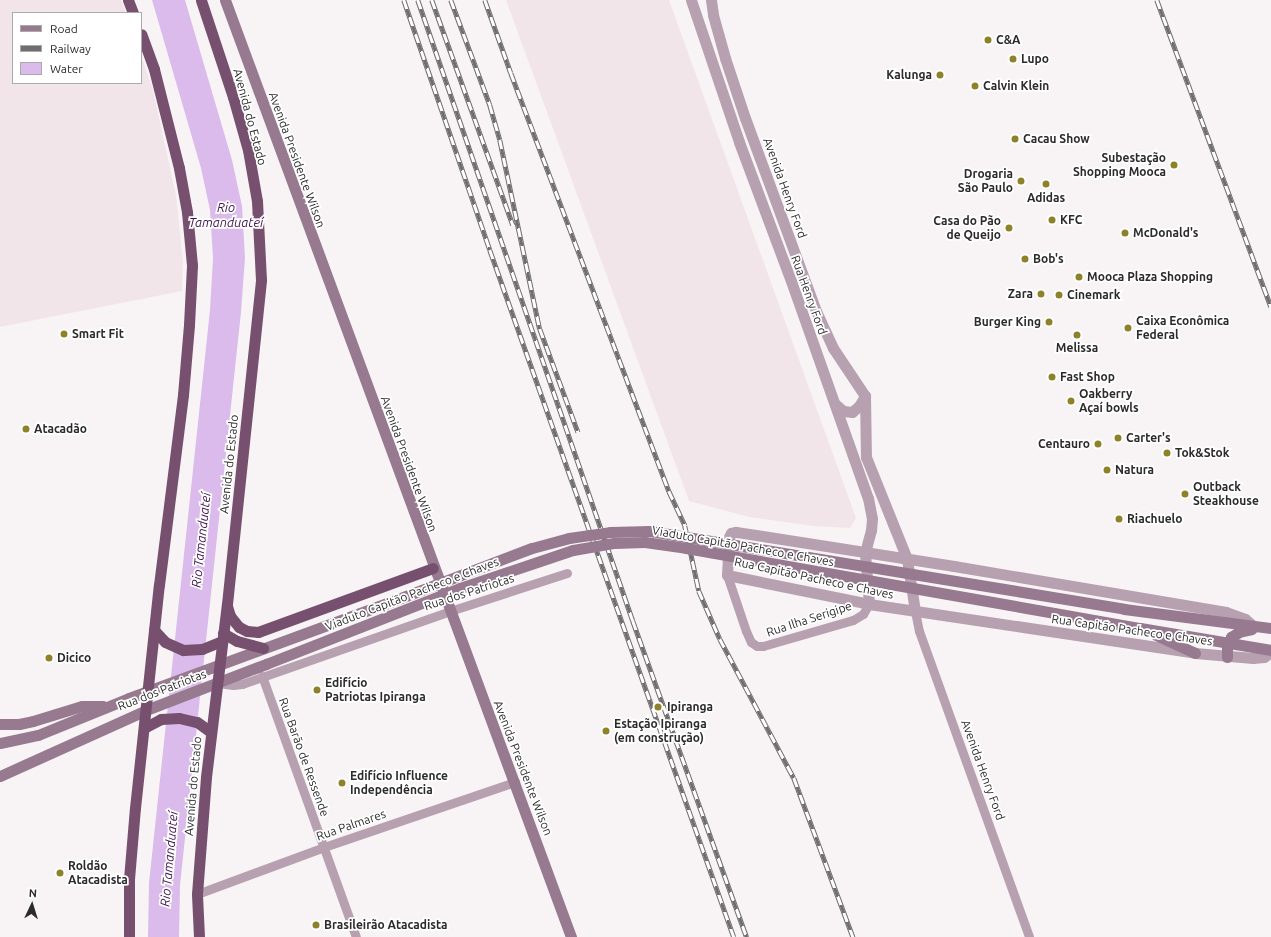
<!DOCTYPE html>
<html>
<head>
<meta charset="utf-8">
<style>
	body { margin:0 }
	#map { position:relative; width:1271px; height:937px; overflow:hidden; background:#f8f4f5; font-family:Ubuntu,sans-serif }
	div>[style] { position:absolute }
	.built>* { inset:0; background:#f2e5e9 }
	.water>* { inset:0; background:#dabbeb }
	.minor>* { height:9px; margin:-4.5px; padding:0 4.5px; transform-origin:4.5px; border-radius:4.5px; background:#b7a1b1 }
	.tertiary>* { height:11px; margin:-5.5px; padding:0 5.5px; transform-origin:5.5px; border-radius:5.5px; background:#b7a1b1 }
	.secondary>* { height:11px; margin:-5.5px; padding:0 5.5px; transform-origin:5.5px; border-radius:5.5px; background:#977990 }
	.trunk>* { height:11px; margin:-5.5px; padding:0 5.5px; transform-origin:5.5px; border-radius:5.5px; background:#76506e }
	.rail>* { height:4.5px; margin-top:-2.25px; transform-origin:0; background:repeating-linear-gradient(90deg,#fff 0 9px,#6f6d6e 0 18px); box-sizing:border-box; border-block:1px solid #6f6d6e }
	.secondary-bridge>* { height:11px; margin:-5.5px; padding:0 5.5px; transform-origin:5.5px; border-radius:5.5px; background:#977990 }
	.dots>* { width:11px; height:11px; translate:-50% -50%; box-sizing:border-box; border:2px solid #fff; border-radius:50% }
	span { translate:-50% -50%; white-space:nowrap; text-align:center; line-height:1.15; -webkit-text-stroke:3.5px #fff; paint-order:stroke }
	.poi-label { font-size:12px; color:#2c2b2b; font-weight:700 }
	.left { translate:0 -50%; text-align:left }
	.right { translate:-100% -50%; text-align:right }
	.street-label { font-size:12px; color:#2c2b2b }
	.water-label { font-size:13px; color:#3d164f; font-style:italic }
	.legend { position:absolute; left:12px; top:12px; width:130px; height:72px; box-sizing:border-box; background:#fff; border:1px solid #abaaaa; margin:0; padding:5px 7px; list-style:none; font-size:12px; color:#2c2b2b }
	.legend li { display:flex; align-items:center; gap:8px; height:20px }
	.legend b { width:20px; border:1px solid #abaaaa }
	.north { position:absolute; left:12px; top:885px; width:40px; height:40px; -webkit-text-stroke:3px #fff; paint-order:stroke; rotate:4deg; font-size:11px; font-weight:700; line-height:16px; text-align:center; color:#2c2b2b }
	.north::after { content:''; display:block; margin:auto; width:14px; height:18px; background:#2c2b2b; clip-path:polygon(50% 0,100% 100%,50% 72%,0 100%) }
</style>
</head>
<body>
<div id="map">
	<div class="built">
		<div style="clip-path:polygon(0 0,121px 0,126px 13px,13px 13px,13px 83px,141px 83px,141px 55px,153px 90px,176px 195px,183px 262px,182px 291px,0 327px)"></div>
		<div style="clip-path:polygon(506px 0,669px 0,856px 518px,850px 528px,813px 526px,749px 517px,689px 501px)"></div>
	</div>
	<div class="water">
		<div style="clip-path:polygon(152px 0,185px 0,232px 160px,242px 206px,245px 258px,241px 312px,180px 885px,179px 937px,148px 937px,149px 883px,210px 310px,213px 258px,210px 210px,201px 168px)"></div>
	</div>
	<div class="minor">
		<div style="left:727px;top:575px;width:59px;rotate:71.3deg"></div>
		<div style="left:746px;top:631px;width:12px;rotate:66deg"></div>
		<div style="left:751px;top:642px;width:7px;rotate:34deg"></div>
		<div style="left:757px;top:646px;width:6px"></div>
		<div style="left:763px;top:646px;width:94px;rotate:-16.1deg"></div>
		<div style="left:853px;top:620px;width:12px;rotate:-31deg"></div>
		<div style="left:863px;top:614px;width:12px;rotate:-59deg"></div>
		<div style="left:915px;top:611px;width:20px;rotate:79deg"></div>
		<div style="left:919px;top:631px;width:325px;rotate:70.2deg"></div>
		<div style="left:262px;top:676px;width:277px;rotate:70.2deg"></div>
		<div style="left:218px;top:683px;width:15px;rotate:8deg"></div>
		<div style="left:233px;top:685px;width:9px;rotate:-6deg"></div>
		<div style="left:242px;top:684px;width:220px;rotate:-19.3deg"></div>
		<div style="left:450px;top:611px;width:123px;rotate:-18deg"></div>
		<div style="left:197px;top:894px;width:135px;rotate:-20.3deg"></div>
		<div style="left:324px;top:847px;width:202px;rotate:-18.8deg"></div>
	</div>
	<div class="tertiary">
		<div style="left:691px;top:0;width:150px;rotate:71.3deg"></div>
		<div style="left:739px;top:142px;width:148px;rotate:69.5deg"></div>
		<div style="left:791px;top:281px;width:230px;rotate:70.5deg"></div>
		<div style="left:868px;top:498px;width:21px;rotate:79deg"></div>
		<div style="left:872px;top:519px;width:11px;rotate:95deg"></div>
		<div style="left:871px;top:530px;width:24px;rotate:105deg"></div>
		<div style="left:865px;top:553px;width:51px;rotate:85.5deg"></div>
		<div style="left:711px;top:0;width:15px;rotate:82deg"></div>
		<div style="left:713px;top:15px;width:45px;rotate:74.4deg"></div>
		<div style="left:725px;top:58px;width:63px;rotate:71.6deg"></div>
		<div style="left:745px;top:118px;width:206px;rotate:69.8deg"></div>
		<div style="left:816px;top:311px;width:41px;rotate:65.3deg"></div>
		<div style="left:833px;top:348px;width:58px;rotate:56.3deg"></div>
		<div style="left:865px;top:396px;width:61px;rotate:89.1deg"></div>
		<div style="left:866px;top:457px;width:110px;rotate:68.1deg"></div>
		<div style="left:907px;top:559px;width:53px;rotate:81.3deg"></div>
		<div style="left:835px;top:404px;width:11px;rotate:41deg"></div>
		<div style="left:843px;top:411px;width:9px;rotate:6deg"></div>
		<div style="left:852px;top:412px;width:9px;rotate:-41deg"></div>
		<div style="left:859px;top:406px;width:12px;rotate:-59deg"></div>
		<div style="left:1252px;top:625px;width:9px;rotate:-139deg"></div>
		<div style="left:1245px;top:619px;width:20px;rotate:-160deg"></div>
		<div style="left:1226px;top:612px;width:276px;rotate:-170.4deg"></div>
		<div style="left:954px;top:566px;width:221px;rotate:-171.1deg"></div>
		<div style="left:736px;top:532px;width:5px;rotate:169deg"></div>
		<div style="left:731px;top:533px;width:4px;rotate:117deg"></div>
		<div style="left:729px;top:537px;width:38px;rotate:93deg"></div>
		<div style="left:727px;top:575px;width:145px;rotate:11.5deg"></div>
		<div style="left:869px;top:604px;width:330px;rotate:8.5deg"></div>
		<div style="left:1195px;top:653px;width:58px;rotate:4.9deg"></div>
		<div style="left:1253px;top:658px;width:11px;rotate:-5deg"></div>
		<div style="left:1264px;top:657px;width:9px;rotate:-36deg"></div>
	</div>
	<div class="secondary">
		<div style="left:225px;top:0;width:999px;rotate:69.73deg"></div>
		<div style="left:1124px;top:609px;width:148px;rotate:7.4deg"></div>
		<div style="left:1140px;top:628px;width:133px;rotate:9.5deg"></div>
		<div style="left:1156px;top:635px;width:43px;rotate:24.8deg"></div>
		<div style="left:1227px;top:657px;width:9px;rotate:-90deg"></div>
		<div style="left:1227px;top:648px;width:12px;rotate:-70deg"></div>
		<div style="left:1231px;top:637px;width:9px;rotate:-32deg"></div>
		<div style="left:1239px;top:632px;width:13px;rotate:-13deg"></div>
		<div style="left:0;top:724px;width:19px"></div>
		<div style="left:19px;top:724px;width:14px;rotate:-12deg"></div>
		<div style="left:33px;top:721px;width:51px;rotate:-17deg"></div>
		<div style="left:82px;top:706px;width:21px"></div>
		<div style="left:0;top:743px;width:39px;rotate:-12deg"></div>
		<div style="left:38px;top:735px;width:98px;rotate:-22.1deg"></div>
		<div style="left:129px;top:698px;width:273px;rotate:-20.2deg"></div>
		<div style="left:0;top:776px;width:160px;rotate:-24.3deg"></div>
		<div style="left:146px;top:710px;width:129px;rotate:-21deg"></div>
	</div>
	<div class="trunk">
		<div style="left:128px;top:0;width:14px;rotate:69deg"></div>
		<div style="left:227px;top:606px;width:10px;rotate:73deg"></div>
		<div style="left:230px;top:616px;width:14px;rotate:51deg"></div>
		<div style="left:239px;top:627px;width:9px;rotate:27deg"></div>
		<div style="left:247px;top:631px;width:11px;rotate:5deg"></div>
		<div style="left:258px;top:632px;width:186px;rotate:-20.1deg"></div>
		<div style="left:154px;top:630px;width:16px;rotate:47deg"></div>
		<div style="left:165px;top:642px;width:20px;rotate:24deg"></div>
		<div style="left:183px;top:650px;width:19px;rotate:-3deg"></div>
		<div style="left:202px;top:649px;width:22px;rotate:-22deg"></div>
		<div style="left:223px;top:633px;width:16px;rotate:30deg"></div>
		<div style="left:237px;top:641px;width:27px;rotate:15deg"></div>
		<div style="left:144px;top:728px;width:19px;rotate:-28deg"></div>
		<div style="left:161px;top:719px;width:18px;rotate:-3deg"></div>
		<div style="left:179px;top:718px;width:18px;rotate:13deg"></div>
		<div style="left:197px;top:722px;width:17px;rotate:36deg"></div>
		<div style="left:129px;top:937px;width:58px;rotate:-90deg"></div>
		<div style="left:129px;top:879px;width:71px;rotate:-85.2deg"></div>
		<div style="left:135px;top:808px;width:224px;rotate:-83.9deg"></div>
		<div style="left:159px;top:585px;width:192px;rotate:-82.8deg"></div>
		<div style="left:183px;top:395px;width:70px;rotate:-85.1deg"></div>
		<div style="left:189px;top:325px;width:60px;rotate:-87.1deg"></div>
		<div style="left:192px;top:265px;width:53px;rotate:-95.4deg"></div>
		<div style="left:187px;top:212px;width:45px;rotate:-100.3deg"></div>
		<div style="left:179px;top:168px;width:102px;rotate:-104.2deg"></div>
		<div style="left:154px;top:69px;width:37px;rotate:-110deg"></div>
		<div style="left:199px;top:937px;width:43px;rotate:-92.7deg"></div>
		<div style="left:197px;top:894px;width:117px;rotate:-85.6deg"></div>
		<div style="left:206px;top:777px;width:174px;rotate:-83.1deg"></div>
		<div style="left:227px;top:604px;width:326px;rotate:-84deg"></div>
		<div style="left:261px;top:280px;width:79px;rotate:-92.9deg"></div>
		<div style="left:257px;top:201px;width:52px;rotate:-100deg"></div>
		<div style="left:248px;top:150px;width:55px;rotate:-105.8deg"></div>
		<div style="left:233px;top:97px;width:102px;rotate:-108.3deg"></div>
	</div>
	<div class="rail">
		<div style="left:404px;top:0;width:264px;rotate:71deg"></div>
		<div style="left:490px;top:250px;width:729px;rotate:70.45deg"></div>
		<div style="left:418px;top:0;width:657px;rotate:70.9deg"></div>
		<div style="left:633px;top:621px;width:336px;rotate:70.2deg"></div>
		<div style="left:432px;top:0;width:239px;rotate:70.2deg"></div>
		<div style="left:451px;top:0;width:112px;rotate:69.6deg"></div>
		<div style="left:490px;top:105px;width:36px;rotate:74deg"></div>
		<div style="left:500px;top:140px;width:193px;rotate:78.1deg"></div>
		<div style="left:540px;top:329px;width:110px;rotate:69.7deg"></div>
		<div style="left:485px;top:0;width:77px;rotate:70.4deg"></div>
		<div style="left:511px;top:73px;width:447px;rotate:69.3deg"></div>
		<div style="left:669px;top:491px;width:38px;rotate:65deg"></div>
		<div style="left:685px;top:526px;width:66px;rotate:77.8deg"></div>
		<div style="left:699px;top:591px;width:52px;rotate:66.4deg"></div>
		<div style="left:720px;top:639px;width:157px;rotate:62deg"></div>
		<div style="left:794px;top:778px;width:170px;rotate:69.6deg"></div>
		<div style="left:1157px;top:0;width:327px;rotate:69.6deg"></div>
	</div>
	<div class="secondary-bridge">
		<div style="left:385px;top:604px;width:157px;rotate:-20.9deg"></div>
		<div style="left:532px;top:548px;width:38px;rotate:-15deg"></div>
		<div style="left:569px;top:538px;width:41px;rotate:-8.3deg"></div>
		<div style="left:610px;top:532px;width:40px;rotate:-1.4deg"></div>
		<div style="left:650px;top:531px;width:480px;rotate:9.3deg"></div>
		<div style="left:266px;top:664px;width:208px;rotate:-21.4deg"></div>
		<div style="left:460px;top:588px;width:119px;rotate:-18.6deg"></div>
		<div style="left:573px;top:550px;width:42px;rotate:-9.7deg"></div>
		<div style="left:614px;top:543px;width:31px;rotate:-2deg"></div>
		<div style="left:645px;top:542px;width:41px;rotate:8.3deg"></div>
		<div style="left:686px;top:548px;width:461px;rotate:10deg"></div>
	</div>
	<div class="dots">
		<div style="left:988px;top:40px;background:#8e8229"></div>
		<div style="left:1013px;top:59px;background:#8e8229"></div>
		<div style="left:940px;top:75px;background:#8e8229"></div>
		<div style="left:975px;top:86px;background:#8e8229"></div>
		<div style="left:1015px;top:139px;background:#8e8229"></div>
		<div style="left:1174px;top:165px;background:#8e8229"></div>
		<div style="left:1021px;top:181px;background:#8e8229"></div>
		<div style="left:1046px;top:184px;background:#8e8229"></div>
		<div style="left:1052px;top:220px;background:#8e8229"></div>
		<div style="left:1009px;top:228px;background:#8e8229"></div>
		<div style="left:1125px;top:233px;background:#8e8229"></div>
		<div style="left:1025px;top:259px;background:#8e8229"></div>
		<div style="left:1079px;top:277px;background:#8e8229"></div>
		<div style="left:1041px;top:294px;background:#8e8229"></div>
		<div style="left:1059px;top:295px;background:#8e8229"></div>
		<div style="left:1049px;top:322px;background:#8e8229"></div>
		<div style="left:1128px;top:328px;background:#8e8229"></div>
		<div style="left:64px;top:334px;background:#8e8229"></div>
		<div style="left:1077px;top:335px;background:#8e8229"></div>
		<div style="left:1052px;top:377px;background:#8e8229"></div>
		<div style="left:1071px;top:401px;background:#8e8229"></div>
		<div style="left:26px;top:429px;background:#8e8229"></div>
		<div style="left:1118px;top:438px;background:#8e8229"></div>
		<div style="left:1098px;top:444px;background:#8e8229"></div>
		<div style="left:1167px;top:453px;background:#8e8229"></div>
		<div style="left:1107px;top:470px;background:#8e8229"></div>
		<div style="left:1185px;top:494px;background:#8e8229"></div>
		<div style="left:1119px;top:519px;background:#8e8229"></div>
		<div style="left:49px;top:658px;background:#8e8229"></div>
		<div style="left:317px;top:690px;background:#8e8229"></div>
		<div style="left:658px;top:707px;background:#8e8229"></div>
		<div style="left:606px;top:731px;background:#8e8229"></div>
		<div style="left:342px;top:783px;background:#8e8229"></div>
		<div style="left:60px;top:873px;background:#8e8229"></div>
		<div style="left:316px;top:925px;background:#8e8229"></div>
	</div>
	<div class="poi-label">
		<span class="left" style="left:996px;top:40px">C&amp;A</span>
		<span class="left" style="left:1021px;top:59px">Lupo</span>
		<span class="right" style="left:932px;top:75px">Kalunga</span>
		<span class="left" style="left:983px;top:86px">Calvin Klein</span>
		<span class="left" style="left:1023px;top:139px">Cacau Show</span>
		<span class="right" style="left:1166px;top:165px">Subestação<br>Shopping Mooca</span>
		<span class="right" style="left:1013px;top:181px">Drogaria<br>São Paulo</span>
		<span style="left:1046px;top:198px">Adidas</span>
		<span class="left" style="left:1060px;top:220px">KFC</span>
		<span class="right" style="left:1001px;top:228px">Casa do Pão<br>de Queijo</span>
		<span class="left" style="left:1133px;top:233px">McDonald's</span>
		<span class="left" style="left:1033px;top:259px">Bob's</span>
		<span class="left" style="left:1087px;top:277px">Mooca Plaza Shopping</span>
		<span class="right" style="left:1033px;top:294px">Zara</span>
		<span class="left" style="left:1067px;top:295px">Cinemark</span>
		<span class="left" style="left:1136px;top:328px">Caixa Econômica<br>Federal</span>
		<span class="right" style="left:1041px;top:322px">Burger King</span>
		<span class="left" style="left:72px;top:334px">Smart Fit</span>
		<span style="left:1077px;top:348px">Melissa</span>
		<span class="left" style="left:1060px;top:377px">Fast Shop</span>
		<span class="left" style="left:1079px;top:401px">Oakberry<br>Açaí bowls</span>
		<span class="left" style="left:34px;top:429px">Atacadão</span>
		<span class="left" style="left:1126px;top:438px">Carter's</span>
		<span class="right" style="left:1090px;top:444px">Centauro</span>
		<span class="left" style="left:1175px;top:453px">Tok&amp;Stok</span>
		<span class="left" style="left:1115px;top:470px">Natura</span>
		<span class="left" style="left:1193px;top:494px">Outback<br>Steakhouse</span>
		<span class="left" style="left:1127px;top:519px">Riachuelo</span>
		<span class="left" style="left:57px;top:658px">Dicico</span>
		<span class="left" style="left:325px;top:690px">Edifício<br>Patriotas Ipiranga</span>
		<span class="left" style="left:667px;top:707px">Ipiranga</span>
		<span class="left" style="left:614px;top:731px">Estação Ipiranga<br>(em construção)</span>
		<span class="left" style="left:350px;top:783px">Edifício Influence<br>Independência</span>
		<span class="left" style="left:68px;top:873px">Roldão<br>Atacadista</span>
		<span class="left" style="left:324px;top:925px">Brasileirão Atacadista</span>
	</div>
	<div class="street-label">
		<span style="left:250px;top:117px;rotate:75deg">Avenida do Estado</span>
		<span style="left:297px;top:160px;rotate:70deg">Avenida Presidente Wilson</span>
		<span style="left:785px;top:188px;rotate:70deg">Avenida Henry Ford</span>
		<span style="left:809px;top:295px;rotate:70deg">Rua Henry Ford</span>
		<span style="left:229px;top:464px;rotate:-84deg">Avenida do Estado</span>
		<span style="left:409px;top:464px;rotate:70deg">Avenida Presidente Wilson</span>
		<span style="left:743px;top:546px;rotate:10deg">Viaduto Capitão Pacheco e Chaves</span>
		<span style="left:814px;top:578px;rotate:12deg">Rua Capitão Pacheco e Chaves</span>
		<span style="left:469px;top:592px;rotate:-18deg">Rua dos Patriotas</span>
		<span style="left:412px;top:594px;rotate:-21deg">Viaduto Capitão Pacheco e Chaves</span>
		<span style="left:809px;top:619px;rotate:-18deg">Rua Ilha Serigipe</span>
		<span style="left:1132px;top:630px;rotate:8deg">Rua Capitão Pacheco e Chaves</span>
		<span style="left:162px;top:690px;rotate:-21deg">Rua dos Patriotas</span>
		<span style="left:304px;top:757px;rotate:70deg">Rua Barão de Ressende</span>
		<span style="left:523px;top:768px;rotate:69deg">Avenida Presidente Wilson</span>
		<span style="left:983px;top:770px;rotate:70deg">Avenida Henry Ford</span>
		<span style="left:193px;top:786px;rotate:-85deg">Avenida do Estado</span>
		<span style="left:351px;top:825px;rotate:-19deg">Rua Palmares</span>
	</div>
	<div class="water-label">
		<span style="left:226px;top:215px">Rio<br>Tamanduateí</span>
		<span style="left:201px;top:540px;rotate:-84deg">Rio Tamanduateí</span>
		<span style="left:169px;top:859px;rotate:-85deg">Rio Tamanduateí</span>
	</div>
	<ul class="legend">
	<li><b style="height:5px;background:#977990"></b>Road</li>
	<li><b style="height:5px;background:#6f6d6e"></b>Railway</li>
	<li><b style="height:11px;background:#dabbeb"></b>Water</li>
	</ul>
	<div class="north">N</div>
</div>
</body>
</html>
